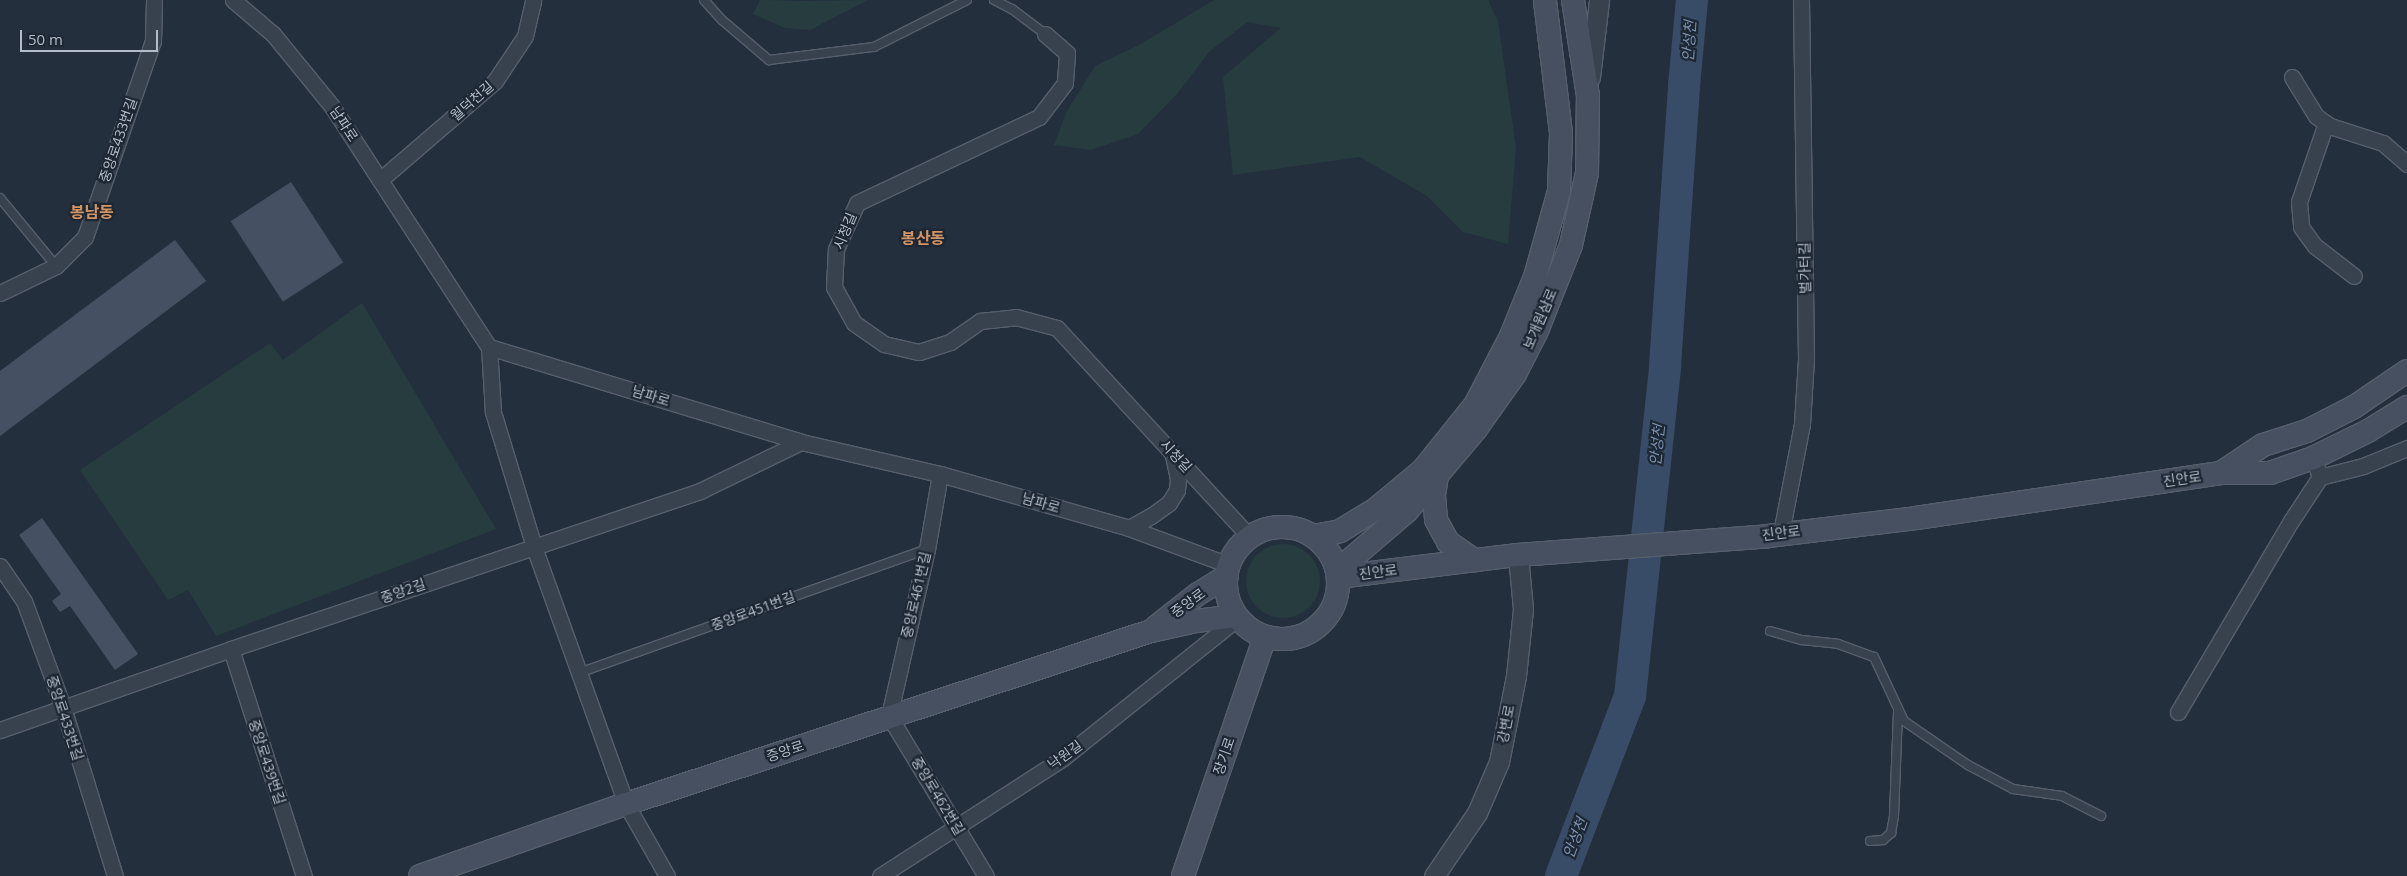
<!DOCTYPE html>
<html>
<head>
<meta charset="utf-8">
<style>
	body { margin:0 }
	#map { position:relative; width:2407px; height:876px; overflow:hidden; background:#242f3e; font-family:"Open Sans","Noto Sans KR",sans-serif }
	div>[style] { position:absolute }
	.green>* { inset:0; background:#263c3f }
	.round { border-radius:50% }
	.river>* { height:32px; margin:-16px; padding:0 16px; transform-origin:16px; border-radius:16px; background:#394c67 }
	.building>* { inset:0; background:#455162; transform-origin:0 0 }
	.roads { filter:drop-shadow(1px 0 #565f6c) drop-shadow(-1px 0 #565f6c) drop-shadow(0 1px #565f6c) drop-shadow(0 -1px #565f6c) }
	.service>* { height:8px; margin:-4px; padding:0 4px; transform-origin:4px; border-radius:4px; background:#38414e }
	.minor>* { height:15px; margin:-7.5px; padding:0 7.5px; transform-origin:7.5px; border-radius:7.5px; background:#38414e }
	.tertiary>* { height:19px; margin:-9.5px; padding:0 9.5px; transform-origin:9.5px; border-radius:9.5px; background:#38414e }
	.secondary>* { height:22px; margin:-11px; padding:0 11px; transform-origin:11px; border-radius:11px; background:#465061 }
	.secondary>.ring { margin:-11px; padding:0; box-sizing:content-box; background:none; border:22px solid #465061; border-radius:50% }
	span { translate:-50% -50%; white-space:nowrap; text-align:center; line-height:1.15; -webkit-text-stroke:4.5px #1d2633; paint-order:stroke }
	.street-label { font-size:14px; color:#b4bcc9 }
	.water-label { font-size:15px; color:#7c92b1; font-style:italic }
	.quarter-label { font-size:16px; color:#d59563; font-weight:700 }
	.scale { position:absolute; left:20px; top:30px; width:138px; height:22px; box-sizing:border-box; border:2px solid #b4bcc9; border-top:0; padding-left:6px; font-size:15px; line-height:18px; white-space:nowrap; color:#b4bcc9; -webkit-text-stroke:4px #1d2633; paint-order:stroke }
</style>
</head>
<body>
<div id="map">
	<div class="green">
		<div style="clip-path:polygon(760px 0,803px 1px,868px 0,810px 30px,785px 28px,753px 14px)"></div>
		<div style="clip-path:polygon(1214px 0,1488px 0,1498px 21px,1516px 148px,1508px 244px,1463px 232px,1427px 196px,1360px 157px,1233px 175px,1223px 77px,1281px 28px,1247px 22px,1209px 52px,1177px 94px,1138px 134px,1091px 150px,1054px 145px,1067px 111px,1095px 66px,1139px 45px)"></div>
		<div style="clip-path:polygon(362px 303px,496px 529px,216px 636px,188px 590px,168px 600px,80px 470px,270px 343px,283px 360px)"></div>
		<div class="round" style="left:1246px;top:544px;width:74px;height:74px"></div>
	</div>
	<div class="river">
		<div style="left:1561px;top:876px;width:193px;rotate:-69deg"></div>
		<div style="left:1630px;top:696px;width:332px;rotate:-83.9deg"></div>
		<div style="left:1665px;top:366px;width:281px;rotate:-86.1deg"></div>
		<div style="left:1684px;top:86px;width:86px;rotate:-84.7deg"></div>
	</div>
	<div class="building">
		<div style="left:291px;top:182px;width:96px;height:72px;rotate:57deg"></div>
		<div style="clip-path:polygon(175px 240px,206px 281px,0 436px,0 371px)"></div>
		<div style="clip-path:polygon(42px 518px,138px 654px,115px 670px,70px 606px,60px 612px,52px 601px,61px 594px,19px 535px)"></div>
	</div>
	<div class="roads">
		<div class="service">
			<div style="left:704px;top:0;width:27px;rotate:48deg"></div>
			<div style="left:722px;top:20px;width:62px;rotate:40.4deg"></div>
			<div style="left:769px;top:60px;width:106px;rotate:-7.1deg"></div>
			<div style="left:874px;top:47px;width:104px;rotate:-26.8deg"></div>
			<div style="left:994px;top:0;width:20px;rotate:27deg"></div>
			<div style="left:1012px;top:9px;width:41px;rotate:37.1deg"></div>
			<div style="left:0;top:198px;width:88px;rotate:50.5deg"></div>
			<div style="left:1770px;top:631px;width:33px;rotate:16deg"></div>
			<div style="left:1802px;top:640px;width:36px;rotate:6deg"></div>
			<div style="left:1838px;top:644px;width:38px;rotate:20deg"></div>
			<div style="left:1874px;top:657px;width:71px;rotate:64.9deg"></div>
			<div style="left:1904px;top:721px;width:78px;rotate:34.5deg"></div>
			<div style="left:1968px;top:765px;width:51px;rotate:28.1deg"></div>
			<div style="left:2013px;top:789px;width:49px;rotate:8.1deg"></div>
			<div style="left:2062px;top:796px;width:44px;rotate:27.1deg"></div>
			<div style="left:579px;top:673px;width:369px;rotate:-19.6deg"></div>
			<div style="left:1870px;top:841px;width:13px;rotate:-4deg"></div>
			<div style="left:1883px;top:840px;width:11px;rotate:-41deg"></div>
			<div style="left:1891px;top:833px;width:17px;rotate:-80deg"></div>
			<div style="left:1894px;top:816px;width:106px;rotate:-87.8deg"></div>
		</div>
		<div class="minor">
			<div style="left:233px;top:0;width:52px;rotate:40.4deg"></div>
			<div style="left:273px;top:34px;width:92px;rotate:50.8deg"></div>
			<div style="left:331px;top:105px;width:289px;rotate:56.9deg"></div>
			<div style="left:489px;top:347px;width:326px;rotate:16.9deg"></div>
			<div style="left:801px;top:442px;width:143px;rotate:13deg"></div>
			<div style="left:940px;top:474px;width:197px;rotate:15.9deg"></div>
			<div style="left:1129px;top:528px;width:107px;rotate:20.3deg"></div>
			<div style="left:1045px;top:34px;width:29px;rotate:41deg"></div>
			<div style="left:1067px;top:53px;width:30px;rotate:94deg"></div>
			<div style="left:1065px;top:83px;width:43px;rotate:127.4deg"></div>
			<div style="left:1039px;top:117px;width:201px;rotate:154.7deg"></div>
			<div style="left:857px;top:203px;width:51px;rotate:114.5deg"></div>
			<div style="left:836px;top:249px;width:38px;rotate:93deg"></div>
			<div style="left:834px;top:287px;width:41px;rotate:60.9deg"></div>
			<div style="left:854px;top:323px;width:37px;rotate:35deg"></div>
			<div style="left:884px;top:344px;width:36px;rotate:13deg"></div>
			<div style="left:919px;top:352px;width:33px;rotate:-18deg"></div>
			<div style="left:950px;top:342px;width:37px;rotate:-35deg"></div>
			<div style="left:980px;top:321px;width:36px;rotate:-6deg"></div>
			<div style="left:1016px;top:317px;width:42px;rotate:15deg"></div>
			<div style="left:1057px;top:328px;width:284px;rotate:47.3deg"></div>
			<div style="left:2292px;top:77px;width:46px;rotate:58.4deg"></div>
			<div style="left:2316px;top:116px;width:17px;rotate:36deg"></div>
			<div style="left:2330px;top:126px;width:56px;rotate:17.8deg"></div>
			<div style="left:2383px;top:143px;width:32px;rotate:41deg"></div>
			<div style="left:2326px;top:123px;width:83px;rotate:108.9deg"></div>
			<div style="left:2299px;top:202px;width:25px;rotate:85deg"></div>
			<div style="left:2301px;top:227px;width:24px;rotate:54deg"></div>
			<div style="left:2315px;top:246px;width:49px;rotate:37.6deg"></div>
			<div style="left:380px;top:180px;width:152px;rotate:-40.7deg"></div>
			<div style="left:495px;top:81px;width:54px;rotate:-56.3deg"></div>
			<div style="left:525px;top:36px;width:37px;rotate:-77deg"></div>
			<div style="left:0;top:293px;width:62px;rotate:-25.7deg"></div>
			<div style="left:56px;top:266px;width:41px;rotate:-45deg"></div>
			<div style="left:85px;top:237px;width:207px;rotate:-70.9deg"></div>
			<div style="left:153px;top:41px;width:41px;rotate:-88.6deg"></div>
			<div style="left:489px;top:347px;width:65px;rotate:86.5deg"></div>
			<div style="left:493px;top:412px;width:141px;rotate:73.1deg"></div>
			<div style="left:534px;top:547px;width:273px;rotate:70.3deg"></div>
			<div style="left:626px;top:804px;width:83px;rotate:60.3deg"></div>
			<div style="left:2317px;top:468px;width:9px;rotate:72deg"></div>
			<div style="left:2320px;top:477px;width:44px;rotate:-14.3deg"></div>
			<div style="left:2363px;top:466px;width:48px;rotate:-22.2deg"></div>
			<div style="left:940px;top:474px;width:76px;rotate:99.8deg"></div>
			<div style="left:927px;top:549px;width:171px;rotate:102.8deg"></div>
			<div style="left:889px;top:716px;width:187px;rotate:58.8deg"></div>
			<div style="left:1129px;top:528px;width:25px;rotate:-29deg"></div>
			<div style="left:1151px;top:516px;width:22px;rotate:-36deg"></div>
			<div style="left:1169px;top:503px;width:15px;rotate:-58deg"></div>
			<div style="left:1177px;top:490px;width:11px;rotate:-85deg"></div>
			<div style="left:1178px;top:479px;width:25px;rotate:-102deg"></div>
			<div style="left:1781px;top:533px;width:111px;rotate:-79.1deg"></div>
			<div style="left:1802px;top:424px;width:66px;rotate:-86.5deg"></div>
			<div style="left:1806px;top:358px;width:358px;rotate:-90.8deg"></div>
			<div style="left:0;top:566px;width:42px;rotate:55.6deg"></div>
			<div style="left:24px;top:601px;width:113px;rotate:69.8deg"></div>
			<div style="left:63px;top:707px;width:177px;rotate:72.9deg"></div>
			<div style="left:231px;top:649px;width:238px;rotate:72.2deg"></div>
			<div style="left:2178px;top:712px;width:222px;rotate:-59.4deg"></div>
			<div style="left:2291px;top:521px;width:53px;rotate:-56.6deg"></div>
			<div style="left:0;top:730px;width:245px;rotate:-19.3deg"></div>
			<div style="left:231px;top:649px;width:495px;rotate:-18.6deg"></div>
			<div style="left:700px;top:491px;width:112px;rotate:-25.9deg"></div>
			<div style="left:880px;top:876px;width:218px;rotate:-32.8deg"></div>
			<div style="left:1063px;top:758px;width:224px;rotate:-38.7deg"></div>
		</div>
		<div class="tertiary">
			<div style="left:1590px;top:77px;width:78px;rotate:-83.3deg"></div>
			<div style="left:1434px;top:876px;width:76px;rotate:-55.7deg"></div>
			<div style="left:1477px;top:813px;width:56px;rotate:-66.7deg"></div>
			<div style="left:1499px;top:762px;width:88px;rotate:-78.8deg"></div>
			<div style="left:1516px;top:676px;width:67px;rotate:-84deg"></div>
			<div style="left:1523px;top:609px;width:54px;rotate:-95.3deg"></div>
		</div>
		<div class="secondary">
			<div style="left:2221px;top:473px;width:50px;rotate:-33.7deg"></div>
			<div style="left:2263px;top:445px;width:46px;rotate:-17.7deg"></div>
			<div style="left:2307px;top:431px;width:53px;rotate:-27.1deg"></div>
			<div style="left:2354px;top:407px;width:64px;rotate:-34.2deg"></div>
			<div style="left:1437px;top:476px;width:20px;rotate:99deg"></div>
			<div style="left:1434px;top:496px;width:24px;rotate:85deg"></div>
			<div style="left:1436px;top:520px;width:25px;rotate:61deg"></div>
			<div style="left:1448px;top:542px;width:32px;rotate:35deg"></div>
			<div class="ring" style="left:1226px;top:527px;width:90px;height:90px"></div>
			<div style="left:1313px;top:536px;width:27px;rotate:-10deg"></div>
			<div style="left:1340px;top:531px;width:42px;rotate:-31.4deg"></div>
			<div style="left:1376px;top:509px;width:61px;rotate:-39.7deg"></div>
			<div style="left:1423px;top:470px;width:83px;rotate:-51.3deg"></div>
			<div style="left:1475px;top:405px;width:78px;rotate:-62.4deg"></div>
			<div style="left:1511px;top:336px;width:64px;rotate:-67.9deg"></div>
			<div style="left:1535px;top:277px;width:89px;rotate:-74.4deg"></div>
			<div style="left:1559px;top:191px;width:58px;rotate:-88deg"></div>
			<div style="left:1561px;top:133px;width:134px;rotate:-96.9deg"></div>
			<div style="left:1337px;top:571px;width:92px;rotate:-40.6deg"></div>
			<div style="left:1407px;top:511px;width:107px;rotate:-49.9deg"></div>
			<div style="left:1476px;top:429px;width:67px;rotate:-54.7deg"></div>
			<div style="left:1515px;top:374px;width:48px;rotate:-62.9deg"></div>
			<div style="left:1537px;top:331px;width:92px;rotate:-68.4deg"></div>
			<div style="left:1571px;top:245px;width:74px;rotate:-77.5deg"></div>
			<div style="left:1587px;top:173px;width:77px;rotate:-89.3deg"></div>
			<div style="left:1588px;top:96px;width:97px;rotate:-98.9deg"></div>
			<div style="left:1338px;top:577px;width:181px;rotate:-7deg"></div>
			<div style="left:1518px;top:555px;width:251px;rotate:-4.3deg"></div>
			<div style="left:1768px;top:536px;width:149px;rotate:-6.9deg"></div>
			<div style="left:1916px;top:518px;width:308px;rotate:-8.4deg"></div>
			<div style="left:2221px;top:473px;width:49px"></div>
			<div style="left:2270px;top:473px;width:46px;rotate:-19.2deg"></div>
			<div style="left:2313px;top:458px;width:61px;rotate:-26.1deg"></div>
			<div style="left:2368px;top:431px;width:46px;rotate:-31.6deg"></div>
			<div style="left:1156px;top:627px;width:53px;rotate:-38.2deg"></div>
			<div style="left:1198px;top:594px;width:34px;rotate:-32deg"></div>
			<div style="left:420px;top:876px;width:218px;rotate:-19.3deg"></div>
			<div style="left:626px;top:804px;width:553px;rotate:-18.24deg"></div>
			<div style="left:1151px;top:631px;width:46px;rotate:-12.5deg"></div>
			<div style="left:1196px;top:621px;width:40px;rotate:-7.1deg"></div>
			<div style="left:1183px;top:876px;width:253px;rotate:-71.1deg"></div>
		</div>
	</div>
	<div class="street-label">
		<span style="left:472px;top:101px;rotate:-41deg">월덕천길</span>
		<span style="left:344px;top:124px;rotate:57deg">남파로</span>
		<span style="left:118px;top:140px;rotate:-71deg">중앙로433번길</span>
		<span style="left:845px;top:231px;rotate:-68deg">시청길</span>
		<span style="left:1805px;top:268px;rotate:-91deg">벌가터길</span>
		<span style="left:1540px;top:319px;rotate:-67deg">보개원삼로</span>
		<span style="left:651px;top:396px;rotate:17deg">남파로</span>
		<span style="left:1176px;top:456px;rotate:47deg">시청길</span>
		<span style="left:2182px;top:479px;rotate:-8deg">진안로</span>
		<span style="left:1041px;top:503px;rotate:16deg">남파로</span>
		<span style="left:1781px;top:533px;rotate:-7deg">진안로</span>
		<span style="left:1378px;top:572px;rotate:-7deg">진안로</span>
		<span style="left:403px;top:591px;rotate:-19deg">중앙2길</span>
		<span style="left:916px;top:595px;rotate:-77deg">중앙로461번길</span>
		<span style="left:1188px;top:603px;rotate:-36deg">중앙로</span>
		<span style="left:753px;top:611px;rotate:-20deg">중앙로451번길</span>
		<span style="left:65px;top:718px;rotate:72deg">중앙로433번길</span>
		<span style="left:1506px;top:724px;rotate:-79deg">강변로</span>
		<span style="left:785px;top:751px;rotate:-18deg">중앙로</span>
		<span style="left:1065px;top:755px;rotate:-36deg">낙원길</span>
		<span style="left:1224px;top:756px;rotate:-71deg">장기로</span>
		<span style="left:267px;top:762px;rotate:72deg">중앙로439번길</span>
		<span style="left:938px;top:796px;rotate:59deg">중앙로462번길</span>
	</div>
	<div class="water-label">
		<span style="left:1689px;top:41px;rotate:-86deg">안성천</span>
		<span style="left:1657px;top:445px;rotate:-84deg">안성천</span>
		<span style="left:1575px;top:838px;rotate:-69deg">안성천</span>
	</div>
	<div class="quarter-label">
		<span style="left:92px;top:212px">봉남동</span>
		<span style="left:923px;top:238px">봉산동</span>
	</div>
	<div class="scale">50 m</div>
</div>
</body>
</html>
